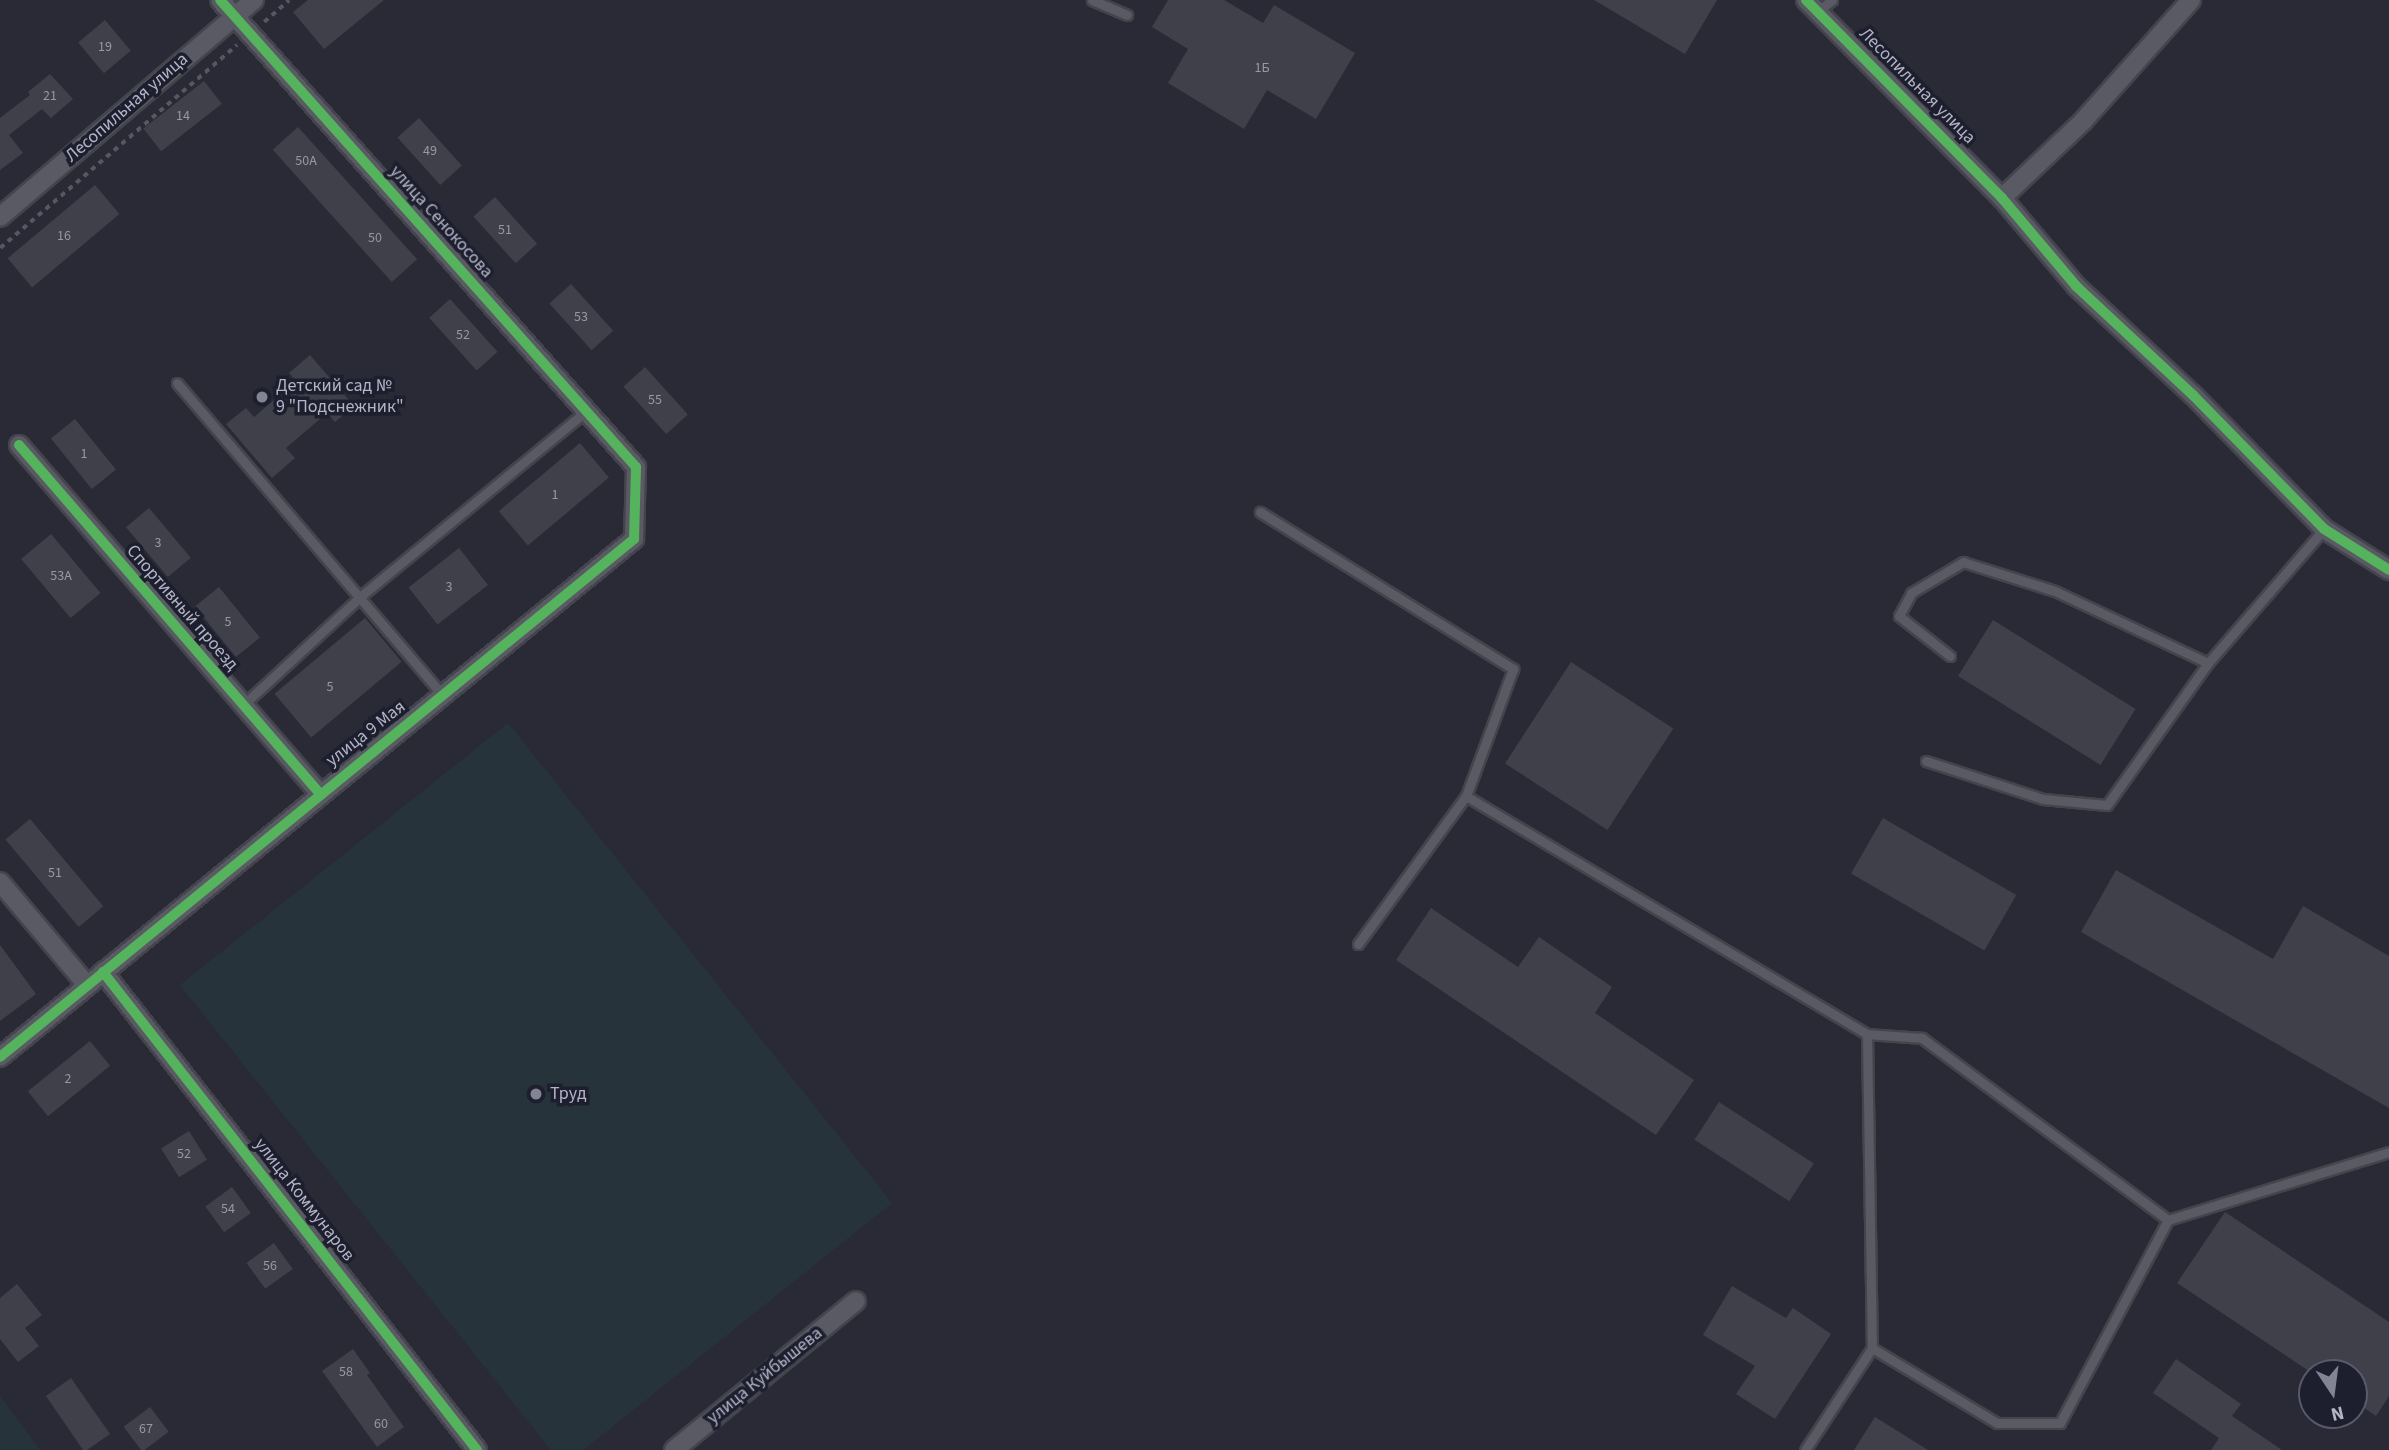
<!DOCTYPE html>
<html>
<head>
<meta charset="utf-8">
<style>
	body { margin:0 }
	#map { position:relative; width:2389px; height:1450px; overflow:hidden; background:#292a35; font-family:"Source Sans 3",sans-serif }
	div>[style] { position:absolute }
	.green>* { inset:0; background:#27333b }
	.building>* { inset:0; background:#40404a; transform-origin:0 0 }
	.path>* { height:3.5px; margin-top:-1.75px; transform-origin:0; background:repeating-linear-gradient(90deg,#565860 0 5px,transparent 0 10px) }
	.roads { filter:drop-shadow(2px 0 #44454c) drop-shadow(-2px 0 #44454c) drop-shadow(0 2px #44454c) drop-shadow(0 -2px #44454c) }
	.service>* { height:9px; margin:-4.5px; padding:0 4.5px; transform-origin:4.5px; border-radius:4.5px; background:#595a63 }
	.minor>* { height:18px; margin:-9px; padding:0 9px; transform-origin:9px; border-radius:9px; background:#595a63 }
	.cycleway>* { height:10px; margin:-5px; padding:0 5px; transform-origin:5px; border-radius:5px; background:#56b35d }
	.dots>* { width:19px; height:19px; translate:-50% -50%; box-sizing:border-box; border:4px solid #1d1f2f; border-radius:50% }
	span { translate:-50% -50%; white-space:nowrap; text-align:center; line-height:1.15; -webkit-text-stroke:7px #1d1f2f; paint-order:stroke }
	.number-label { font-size:14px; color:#9698a7 }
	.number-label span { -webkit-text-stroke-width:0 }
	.street-label { font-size:18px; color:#b3b5c6 }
	.poi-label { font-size:18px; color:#b3b5c6 }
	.left { translate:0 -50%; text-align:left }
	.north { position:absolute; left:2298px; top:1359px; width:70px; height:70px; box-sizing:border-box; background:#1d1f2f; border:2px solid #595b6b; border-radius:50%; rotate:167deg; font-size:19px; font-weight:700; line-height:28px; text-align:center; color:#b3b5c6 }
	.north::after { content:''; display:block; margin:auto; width:24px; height:32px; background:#838493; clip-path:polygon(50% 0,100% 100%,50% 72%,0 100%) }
</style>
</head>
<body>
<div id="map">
	<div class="green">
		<div style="clip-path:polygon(508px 723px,892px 1203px,583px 1450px,551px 1450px,180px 985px)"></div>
		<div style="clip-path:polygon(0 1396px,40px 1450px,0 1450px)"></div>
	</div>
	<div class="building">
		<div style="clip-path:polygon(308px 0,384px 0,324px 49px,293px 12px)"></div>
		<div style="clip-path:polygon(1168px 0,1224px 0,1263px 23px,1274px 5px,1355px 53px,1316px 119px,1267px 90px,1244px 129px,1168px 83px,1188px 49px,1152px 27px)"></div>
		<div style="clip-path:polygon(1594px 0,1717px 0,1685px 54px)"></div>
		<div style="left:105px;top:20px;width:40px;height:35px;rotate:50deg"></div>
		<div style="clip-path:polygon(50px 74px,73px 99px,51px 118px,42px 109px,9px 135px,23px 153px,0 170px,0 118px,30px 95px,28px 92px)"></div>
		<div style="left:204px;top:81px;width:29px;height:77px;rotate:52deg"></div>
		<div style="left:419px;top:118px;width:64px;height:29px;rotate:48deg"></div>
		<div style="left:298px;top:127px;width:178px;height:34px;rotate:48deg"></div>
		<div style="left:95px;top:185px;width:38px;height:114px;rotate:50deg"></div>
		<div style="left:495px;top:197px;width:63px;height:29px;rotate:48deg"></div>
		<div style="left:571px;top:284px;width:63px;height:29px;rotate:48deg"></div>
		<div style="left:450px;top:299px;width:71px;height:28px;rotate:48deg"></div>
		<div style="clip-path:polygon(310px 355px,354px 406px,335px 422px,327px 413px,286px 448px,295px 458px,272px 478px,226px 424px,246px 408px,254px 417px,296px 381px,289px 373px)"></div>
		<div style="left:645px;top:367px;width:64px;height:29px;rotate:48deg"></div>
		<div style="left:75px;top:419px;width:65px;height:31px;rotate:51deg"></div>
		<div style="left:580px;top:443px;width:45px;height:106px;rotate:50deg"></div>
		<div style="left:149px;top:508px;width:65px;height:30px;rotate:50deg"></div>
		<div style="left:51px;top:534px;width:77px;height:39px;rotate:50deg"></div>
		<div style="left:459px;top:548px;width:47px;height:64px;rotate:52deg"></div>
		<div style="left:219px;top:587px;width:65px;height:31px;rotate:51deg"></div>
		<div style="left:365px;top:618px;width:57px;height:118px;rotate:50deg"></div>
		<div style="left:1993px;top:620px;width:168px;height:66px;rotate:32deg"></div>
		<div style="left:1571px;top:662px;width:122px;height:121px;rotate:33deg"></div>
		<div style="left:1883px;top:818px;width:154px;height:64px;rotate:30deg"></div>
		<div style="left:30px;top:819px;width:114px;height:32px;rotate:50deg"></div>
		<div style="clip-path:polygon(2116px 870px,2273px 959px,2303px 906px,2389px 956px,2389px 1108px,2081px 932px)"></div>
		<div style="clip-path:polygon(1431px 908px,1518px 967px,1539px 937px,1612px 987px,1595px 1013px,1694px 1080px,1656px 1135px,1396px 960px)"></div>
		<div style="clip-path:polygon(0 945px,36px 994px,0 1021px)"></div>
		<div style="left:90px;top:1041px;width:32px;height:80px;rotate:51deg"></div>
		<div style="left:1719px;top:1102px;width:113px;height:45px;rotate:33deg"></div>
		<div style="left:189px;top:1131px;width:34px;height:33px;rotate:58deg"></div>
		<div style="left:232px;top:1187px;width:32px;height:33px;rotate:54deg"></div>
		<div style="clip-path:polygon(2225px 1212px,2389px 1322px,2389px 1396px,2376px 1416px,2354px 1401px,2354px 1373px,2312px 1373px,2177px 1283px)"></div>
		<div style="left:274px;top:1243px;width:32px;height:34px;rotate:54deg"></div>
		<div style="clip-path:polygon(17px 1284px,42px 1315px,25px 1328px,39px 1346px,18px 1362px,0 1339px,0 1298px)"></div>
		<div style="clip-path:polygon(1732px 1286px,1786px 1318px,1793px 1308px,1831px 1334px,1775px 1419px,1736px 1394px,1755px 1366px,1703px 1335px)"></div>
		<div style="clip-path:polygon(353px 1349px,370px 1373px,367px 1375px,404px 1427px,377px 1447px,322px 1371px)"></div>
		<div style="clip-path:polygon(2176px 1359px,2241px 1404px,2232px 1416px,2282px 1450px,2211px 1450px,2219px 1438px,2153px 1393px)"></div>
		<div style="clip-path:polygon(71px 1378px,110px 1434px,87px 1450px,83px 1450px,46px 1396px)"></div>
		<div style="left:150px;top:1407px;width:31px;height:33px;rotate:53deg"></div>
		<div style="clip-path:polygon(1875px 1417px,1928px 1450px,1854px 1450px)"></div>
	</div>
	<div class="path">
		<div style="left:264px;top:22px;width:33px;rotate:-41deg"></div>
		<div style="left:0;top:248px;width:312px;rotate:-40.6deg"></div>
	</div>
	<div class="roads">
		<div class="service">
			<div style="left:1092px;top:0;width:38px;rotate:23deg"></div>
			<div style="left:1818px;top:11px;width:18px;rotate:-38deg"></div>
			<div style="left:177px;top:383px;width:411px;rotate:49.6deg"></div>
			<div style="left:1260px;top:512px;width:298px;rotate:31.8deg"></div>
			<div style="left:1513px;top:669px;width:135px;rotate:110.3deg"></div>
			<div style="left:1950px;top:656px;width:65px;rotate:-141.9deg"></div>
			<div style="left:1899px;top:616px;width:26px;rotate:-62deg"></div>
			<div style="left:1911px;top:593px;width:61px;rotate:-30.8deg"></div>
			<div style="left:1963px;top:562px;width:96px;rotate:17.5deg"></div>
			<div style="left:2055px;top:591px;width:169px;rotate:25.2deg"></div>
			<div style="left:243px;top:705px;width:161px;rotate:-42.7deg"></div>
			<div style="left:361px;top:596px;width:291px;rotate:-39.4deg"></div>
			<div style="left:1926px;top:761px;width:123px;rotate:18deg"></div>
			<div style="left:2043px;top:799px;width:64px;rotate:5.4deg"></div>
			<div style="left:2107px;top:805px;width:174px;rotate:-54.6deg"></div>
			<div style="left:2208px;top:663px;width:177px;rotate:-49.1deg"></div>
			<div style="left:1358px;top:944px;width:183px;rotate:-53.9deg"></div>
			<div style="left:1466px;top:796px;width:466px;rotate:30.7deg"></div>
			<div style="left:1867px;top:1034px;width:314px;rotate:89.1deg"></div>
			<div style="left:1872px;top:1348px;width:122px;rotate:123.3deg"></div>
			<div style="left:1867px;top:1034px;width:55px;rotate:4.2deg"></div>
			<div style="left:1922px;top:1038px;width:306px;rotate:36.5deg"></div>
			<div style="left:2168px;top:1220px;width:231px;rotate:-17.1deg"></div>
			<div style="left:1872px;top:1348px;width:146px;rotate:31deg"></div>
			<div style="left:1997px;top:1423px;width:63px"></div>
			<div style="left:2060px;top:1423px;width:230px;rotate:-62deg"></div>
		</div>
		<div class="minor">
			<div style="left:1806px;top:0;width:279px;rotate:45.3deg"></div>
			<div style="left:2002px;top:198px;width:115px;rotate:49.9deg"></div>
			<div style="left:2076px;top:286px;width:160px;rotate:43deg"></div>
			<div style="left:2193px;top:395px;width:187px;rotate:45.6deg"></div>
			<div style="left:2324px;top:529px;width:77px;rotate:32.2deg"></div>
			<div style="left:2002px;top:198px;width:112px;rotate:-43.5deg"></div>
			<div style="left:2083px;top:121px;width:162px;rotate:-48.2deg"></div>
			<div style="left:0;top:217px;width:334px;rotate:-40.5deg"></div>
			<div style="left:19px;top:445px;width:459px;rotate:49.2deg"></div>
			<div style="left:0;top:882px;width:135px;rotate:49.8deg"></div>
			<div style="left:103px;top:972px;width:607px;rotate:51.96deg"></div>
			<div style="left:0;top:1057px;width:819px;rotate:-39.25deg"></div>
			<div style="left:634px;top:539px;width:72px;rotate:-88.4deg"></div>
			<div style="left:636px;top:467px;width:625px;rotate:-131.69deg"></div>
			<div style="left:674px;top:1450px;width:235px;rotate:-39.3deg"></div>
		</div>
	</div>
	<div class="cycleway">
		<div style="left:1806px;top:0;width:279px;rotate:45.3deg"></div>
		<div style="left:2002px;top:198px;width:115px;rotate:49.9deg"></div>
		<div style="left:2076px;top:286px;width:160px;rotate:43deg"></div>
		<div style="left:2193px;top:395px;width:187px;rotate:45.6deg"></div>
		<div style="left:2324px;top:529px;width:77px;rotate:32.2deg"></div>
		<div style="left:19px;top:445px;width:459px;rotate:49.2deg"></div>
		<div style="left:103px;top:972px;width:607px;rotate:51.96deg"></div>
		<div style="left:0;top:1057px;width:819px;rotate:-39.25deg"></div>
		<div style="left:634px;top:539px;width:72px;rotate:-88.4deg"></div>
		<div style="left:636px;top:467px;width:625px;rotate:-131.69deg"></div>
	</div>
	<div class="dots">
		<div style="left:262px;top:397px;background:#838493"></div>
		<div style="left:536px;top:1094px;background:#838493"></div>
	</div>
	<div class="number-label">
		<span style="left:105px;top:47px">19</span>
		<span style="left:1262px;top:68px">1Б</span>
		<span style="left:50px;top:96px">21</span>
		<span style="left:183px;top:116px">14</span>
		<span style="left:430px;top:151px">49</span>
		<span style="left:306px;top:161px">50А</span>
		<span style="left:505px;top:230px">51</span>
		<span style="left:64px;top:236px">16</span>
		<span style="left:375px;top:238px">50</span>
		<span style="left:581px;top:317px">53</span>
		<span style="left:463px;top:335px">52</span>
		<span style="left:655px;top:400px">55</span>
		<span style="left:84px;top:454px">1</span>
		<span style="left:555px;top:495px">1</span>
		<span style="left:158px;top:543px">3</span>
		<span style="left:61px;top:576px">53А</span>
		<span style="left:449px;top:587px">3</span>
		<span style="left:228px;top:622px">5</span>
		<span style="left:330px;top:687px">5</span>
		<span style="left:55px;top:873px">51</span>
		<span style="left:68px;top:1079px">2</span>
		<span style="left:184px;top:1154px">52</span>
		<span style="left:228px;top:1209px">54</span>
		<span style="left:270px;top:1266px">56</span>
		<span style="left:346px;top:1372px">58</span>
		<span style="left:381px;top:1424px">60</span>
		<span style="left:146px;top:1429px">67</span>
	</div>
	<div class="street-label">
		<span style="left:1917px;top:86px;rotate:45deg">Лесопильная улица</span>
		<span style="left:127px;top:108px;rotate:-41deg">Лесопильная улица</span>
		<span style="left:441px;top:222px;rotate:48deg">улица Сенокосова</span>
		<span style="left:182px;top:608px;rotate:49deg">Спортивный проезд</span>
		<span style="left:366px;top:734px;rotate:-38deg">улица 9 Мая</span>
		<span style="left:304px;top:1200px;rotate:52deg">улица Коммунаров</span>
		<span style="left:765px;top:1376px;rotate:-39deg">улица Куйбышева</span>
	</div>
	<div class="poi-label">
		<span class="left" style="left:276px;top:397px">Детский сад №<br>9 "Подснежник"</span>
		<span class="left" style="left:550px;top:1094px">Труд</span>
	</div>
	<div class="north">N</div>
</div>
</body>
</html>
